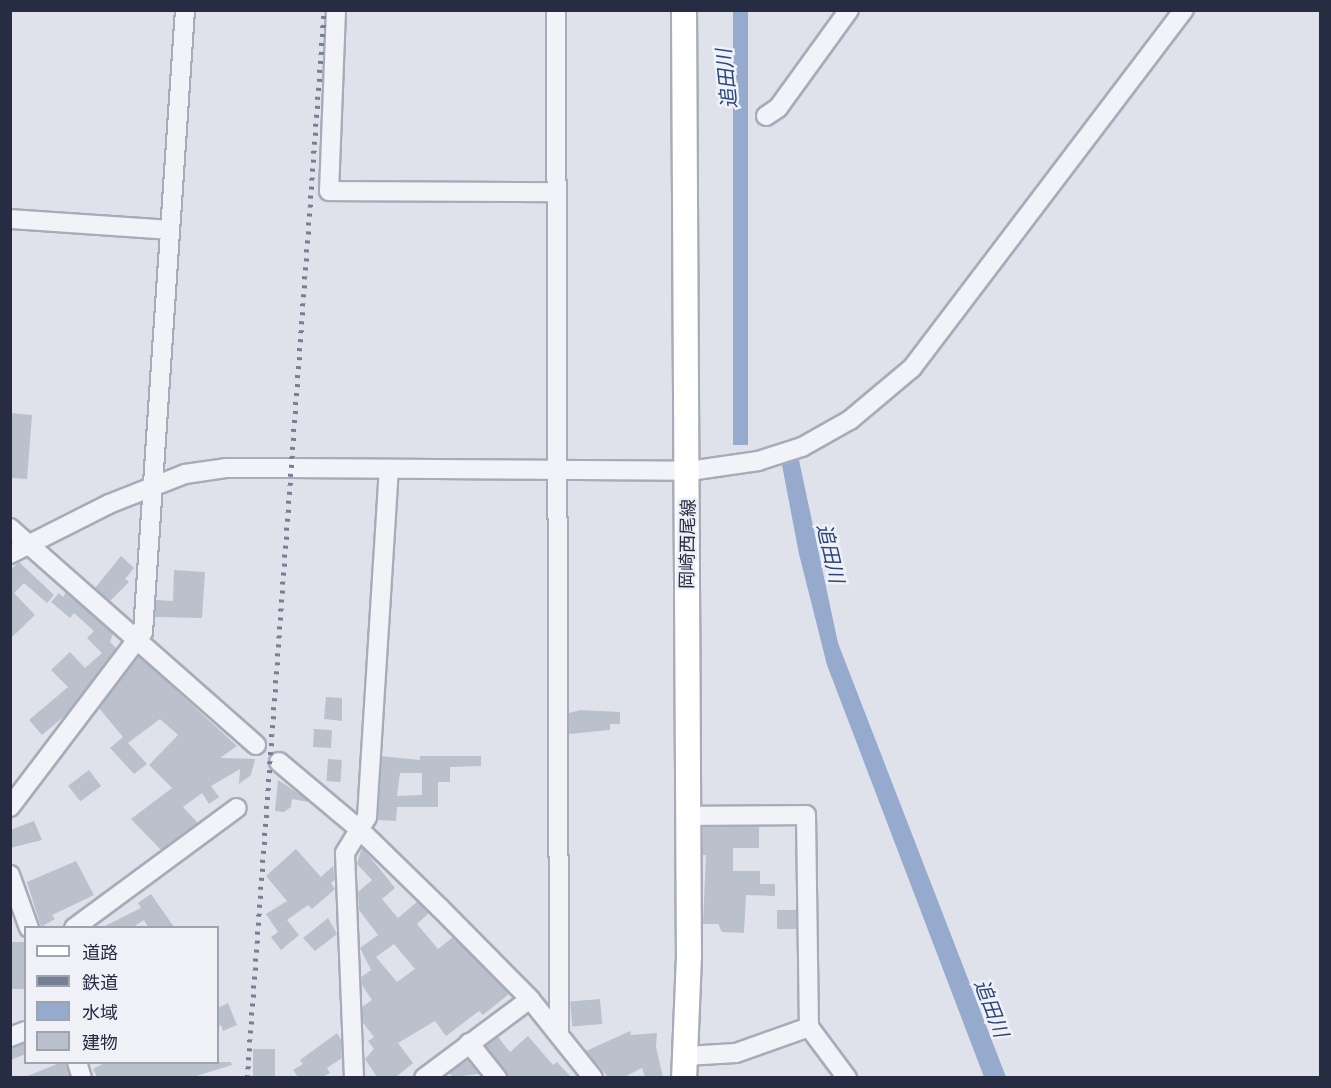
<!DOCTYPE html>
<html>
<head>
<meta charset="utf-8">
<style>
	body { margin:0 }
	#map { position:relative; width:1331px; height:1088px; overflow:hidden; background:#dfe2ea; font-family:Lato,"Noto Sans JP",sans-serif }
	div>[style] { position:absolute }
	.water>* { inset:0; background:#96aace; transform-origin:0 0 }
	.building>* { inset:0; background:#bbc0cd; transform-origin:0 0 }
	.roads { filter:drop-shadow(2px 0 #a8acb8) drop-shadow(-2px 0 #a8acb8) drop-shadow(0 2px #a8acb8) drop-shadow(0 -2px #a8acb8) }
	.minor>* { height:18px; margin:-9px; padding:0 9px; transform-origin:9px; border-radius:9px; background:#f2f3f8 }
	.major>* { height:24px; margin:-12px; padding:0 12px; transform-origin:12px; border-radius:12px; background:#fff }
	.rail>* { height:4.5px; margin-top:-2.25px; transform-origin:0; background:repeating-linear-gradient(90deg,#767f95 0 3px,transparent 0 9px) }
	span { translate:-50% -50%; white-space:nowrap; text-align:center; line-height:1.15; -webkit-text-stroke:5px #eff1f7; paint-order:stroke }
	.street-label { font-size:18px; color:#262d43 }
	.water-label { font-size:20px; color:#2b467b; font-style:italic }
	.frame { position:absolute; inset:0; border:12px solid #262d43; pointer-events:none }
	.legend { position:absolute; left:24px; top:926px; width:195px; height:138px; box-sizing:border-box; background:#eff1f7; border:2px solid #9fa3af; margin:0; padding:8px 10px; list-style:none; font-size:18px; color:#262d43 }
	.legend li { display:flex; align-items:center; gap:12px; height:30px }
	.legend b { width:30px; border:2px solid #9fa3af }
</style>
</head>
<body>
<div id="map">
	<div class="water">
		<div style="left:733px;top:11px;width:15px;height:434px"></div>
		<div style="clip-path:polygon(799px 460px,838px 643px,1006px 1077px,984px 1077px,827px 665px,799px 554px,782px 465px)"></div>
	</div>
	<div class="building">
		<div style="clip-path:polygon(10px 413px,32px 415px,27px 479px,10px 478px)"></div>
		<div style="clip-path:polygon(121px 556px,134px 568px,125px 579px,129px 582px,110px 601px,95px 588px)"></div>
		<div style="clip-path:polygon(19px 562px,54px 595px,47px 603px,24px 583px,14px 593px,35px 615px,10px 639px,10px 570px)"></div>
		<div style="clip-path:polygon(174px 570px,205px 572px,202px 618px,155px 617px,156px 600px,173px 601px)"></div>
		<div style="clip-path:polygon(66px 592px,113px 634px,110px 642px,116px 648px,67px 714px,42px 735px,29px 720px,68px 687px,51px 670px,70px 652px,85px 668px,102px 653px,87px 638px,94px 631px,74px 613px,70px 618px,51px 602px,59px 593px,63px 597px)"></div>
		<div style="clip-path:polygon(139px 656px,237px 746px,220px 758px,255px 759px,251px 775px,239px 784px,240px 769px,211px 786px,219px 797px,209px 804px,202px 793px,183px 807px,198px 823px,161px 850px,131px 819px,172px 788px,149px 765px,178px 735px,160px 719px,128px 743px,147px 764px,134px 774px,110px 748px,123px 737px,99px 708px)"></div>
		<div style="clip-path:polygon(326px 697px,342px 698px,342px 721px,324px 719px)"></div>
		<div style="clip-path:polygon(580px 710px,620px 712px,620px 724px,610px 724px,610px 730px,569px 734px,569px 713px)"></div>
		<div style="left:314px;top:729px;width:18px;height:18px;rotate:3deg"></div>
		<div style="clip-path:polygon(evenodd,382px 756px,420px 760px,420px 756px,481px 756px,481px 766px,450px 767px,450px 782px,438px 782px,438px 807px,397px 807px,396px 821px,378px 820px,382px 756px,400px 773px,422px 773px,422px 795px,397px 796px,400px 773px)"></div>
		<div style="left:328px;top:759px;width:14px;height:22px;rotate:4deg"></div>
		<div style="left:89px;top:770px;width:20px;height:26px;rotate:53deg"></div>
		<div style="clip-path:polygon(278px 780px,304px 797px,309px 802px,292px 799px,291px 807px,284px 812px,275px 811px)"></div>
		<div style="clip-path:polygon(34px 821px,42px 840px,10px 848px,10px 830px)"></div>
		<div style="clip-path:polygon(703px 827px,759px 827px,759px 848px,733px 848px,733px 871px,760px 871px,760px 884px,775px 884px,775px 896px,746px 895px,744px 933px,722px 932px,718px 924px,703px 924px,706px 855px,703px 855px)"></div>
		<div style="clip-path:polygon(evenodd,362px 847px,395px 888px,382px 899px,398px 918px,417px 902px,429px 913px,417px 924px,438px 949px,453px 937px,509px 994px,483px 1015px,479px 1011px,446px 1036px,435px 1021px,398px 1043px,413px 1063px,396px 1077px,377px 1077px,365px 1059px,374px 1049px,368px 1041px,374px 1037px,363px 1023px,362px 1007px,372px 1000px,362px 985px,361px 977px,371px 970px,360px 948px,378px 935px,359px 910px,358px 892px,372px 880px,357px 864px,362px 847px,394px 944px,415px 969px,397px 982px,376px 957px,394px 944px)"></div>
		<div style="clip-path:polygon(296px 849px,321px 877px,333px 866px,335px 880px,331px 883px,335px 889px,312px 909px,308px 905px,287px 920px,299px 935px,281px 950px,271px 937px,278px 932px,266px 914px,287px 901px,266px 876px)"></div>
		<div style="clip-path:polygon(76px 861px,94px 895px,52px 915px,55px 919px,41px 927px,27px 882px)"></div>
		<div style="clip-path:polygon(151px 894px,174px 927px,148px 927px,144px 920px,133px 927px,103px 927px,141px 908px,138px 903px)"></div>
		<div style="left:777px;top:910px;width:19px;height:19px"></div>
		<div style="clip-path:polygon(328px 918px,337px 934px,315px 951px,303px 938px)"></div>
		<div style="left:26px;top:942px;width:47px;height:17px;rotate:90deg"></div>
		<div style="left:600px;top:999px;width:25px;height:30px;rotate:85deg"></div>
		<div style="clip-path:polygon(228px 1003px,237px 1025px,223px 1031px,221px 1025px,218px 1027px,218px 1008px)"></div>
		<div style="clip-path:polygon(630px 1031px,631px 1035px,657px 1033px,656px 1047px,663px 1077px,645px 1077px,642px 1068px,624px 1077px,608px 1077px,586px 1051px)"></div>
		<div style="clip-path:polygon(337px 1033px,341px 1040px,342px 1058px,327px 1068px,330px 1073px,322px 1077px,298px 1077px,293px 1070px,303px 1064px,300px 1060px)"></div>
		<div style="clip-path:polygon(528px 1036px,553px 1065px,557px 1062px,571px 1077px,508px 1077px,486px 1046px,498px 1037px,510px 1052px)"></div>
		<div style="clip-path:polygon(26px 1043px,26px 1054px,10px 1060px,10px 1048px)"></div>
		<div style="left:253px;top:1049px;width:22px;height:28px"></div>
		<div style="clip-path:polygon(468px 1060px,480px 1074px,453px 1077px,449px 1073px)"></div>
		<div style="clip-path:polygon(66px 1062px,70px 1077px,25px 1077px,62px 1062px)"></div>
		<div style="clip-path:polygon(106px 1062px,231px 1062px,232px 1065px,193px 1077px,97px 1077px,93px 1069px)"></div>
	</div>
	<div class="roads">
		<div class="minor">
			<div style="left:336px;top:10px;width:181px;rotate:92.2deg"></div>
			<div style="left:329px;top:191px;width:227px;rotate:0.3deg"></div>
			<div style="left:556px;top:10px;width:1025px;rotate:89.83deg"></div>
			<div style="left:766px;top:116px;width:14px;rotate:-34deg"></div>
			<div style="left:778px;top:108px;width:121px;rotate:-54.1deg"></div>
			<div style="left:10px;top:219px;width:160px;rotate:3.9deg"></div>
			<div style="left:10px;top:528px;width:328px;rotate:41.4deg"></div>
			<div style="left:10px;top:554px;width:111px;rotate:-26.8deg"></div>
			<div style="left:109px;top:504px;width:82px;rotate:-21.5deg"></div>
			<div style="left:185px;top:474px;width:41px;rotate:-8.3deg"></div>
			<div style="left:226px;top:468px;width:64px"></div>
			<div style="left:290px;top:468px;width:399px;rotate:0.4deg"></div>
			<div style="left:689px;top:471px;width:70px;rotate:-8.2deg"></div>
			<div style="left:758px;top:461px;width:46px;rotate:-17.7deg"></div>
			<div style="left:802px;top:447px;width:55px;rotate:-29.4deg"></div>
			<div style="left:850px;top:420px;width:81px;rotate:-40deg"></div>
			<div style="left:912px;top:368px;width:450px;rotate:-52.8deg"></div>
			<div style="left:279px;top:762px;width:106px;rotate:40deg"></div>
			<div style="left:360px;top:830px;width:112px;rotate:44.3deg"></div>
			<div style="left:440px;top:908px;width:128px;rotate:45.3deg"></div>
			<div style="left:530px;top:999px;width:101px;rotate:51.4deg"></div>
			<div style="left:10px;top:807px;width:220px;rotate:-52.8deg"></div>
			<div style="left:143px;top:632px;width:623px;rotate:-86.14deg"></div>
			<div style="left:688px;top:816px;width:118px;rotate:-0.5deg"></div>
			<div style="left:806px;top:815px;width:212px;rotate:89.2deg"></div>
			<div style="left:809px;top:1027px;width:64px;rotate:53.3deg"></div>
			<div style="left:10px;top:875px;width:56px;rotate:70.3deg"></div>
			<div style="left:74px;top:928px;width:202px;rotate:-36.4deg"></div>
			<div style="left:10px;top:1037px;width:17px;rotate:-21deg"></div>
			<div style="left:469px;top:1043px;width:45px;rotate:51.3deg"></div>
			<div style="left:686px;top:1056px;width:50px;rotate:-3.4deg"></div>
			<div style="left:736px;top:1053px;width:77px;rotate:-19.6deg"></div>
			<div style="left:77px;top:1062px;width:17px;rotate:73deg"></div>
			<div style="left:354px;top:1078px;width:225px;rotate:-92.3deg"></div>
			<div style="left:345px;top:853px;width:42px;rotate:-58.6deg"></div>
			<div style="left:367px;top:817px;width:348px;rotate:-86.4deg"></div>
			<div style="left:424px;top:1078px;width:132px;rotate:-36.7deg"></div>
		</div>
		<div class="major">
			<div style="left:684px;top:10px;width:946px;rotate:89.7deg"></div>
			<div style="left:689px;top:956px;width:122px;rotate:92.3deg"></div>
		</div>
	</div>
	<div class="rail">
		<div style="left:247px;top:1078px;width:1071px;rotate:-85.88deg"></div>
	</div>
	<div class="street-label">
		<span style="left:687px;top:544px;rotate:-89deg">岡崎西尾線</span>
	</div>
	<div class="water-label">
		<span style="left:726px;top:79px;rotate:-96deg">追田川</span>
		<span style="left:831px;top:553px;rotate:77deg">追田川</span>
		<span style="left:992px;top:1008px;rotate:69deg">追田川</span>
	</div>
	<div class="frame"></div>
	<ul class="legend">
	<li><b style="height:8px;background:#fff"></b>道路</li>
	<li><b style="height:8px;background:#767f95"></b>鉄道</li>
	<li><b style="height:16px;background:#96aace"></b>水域</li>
	<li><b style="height:16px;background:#bbc0cd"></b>建物</li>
	</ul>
</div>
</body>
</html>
